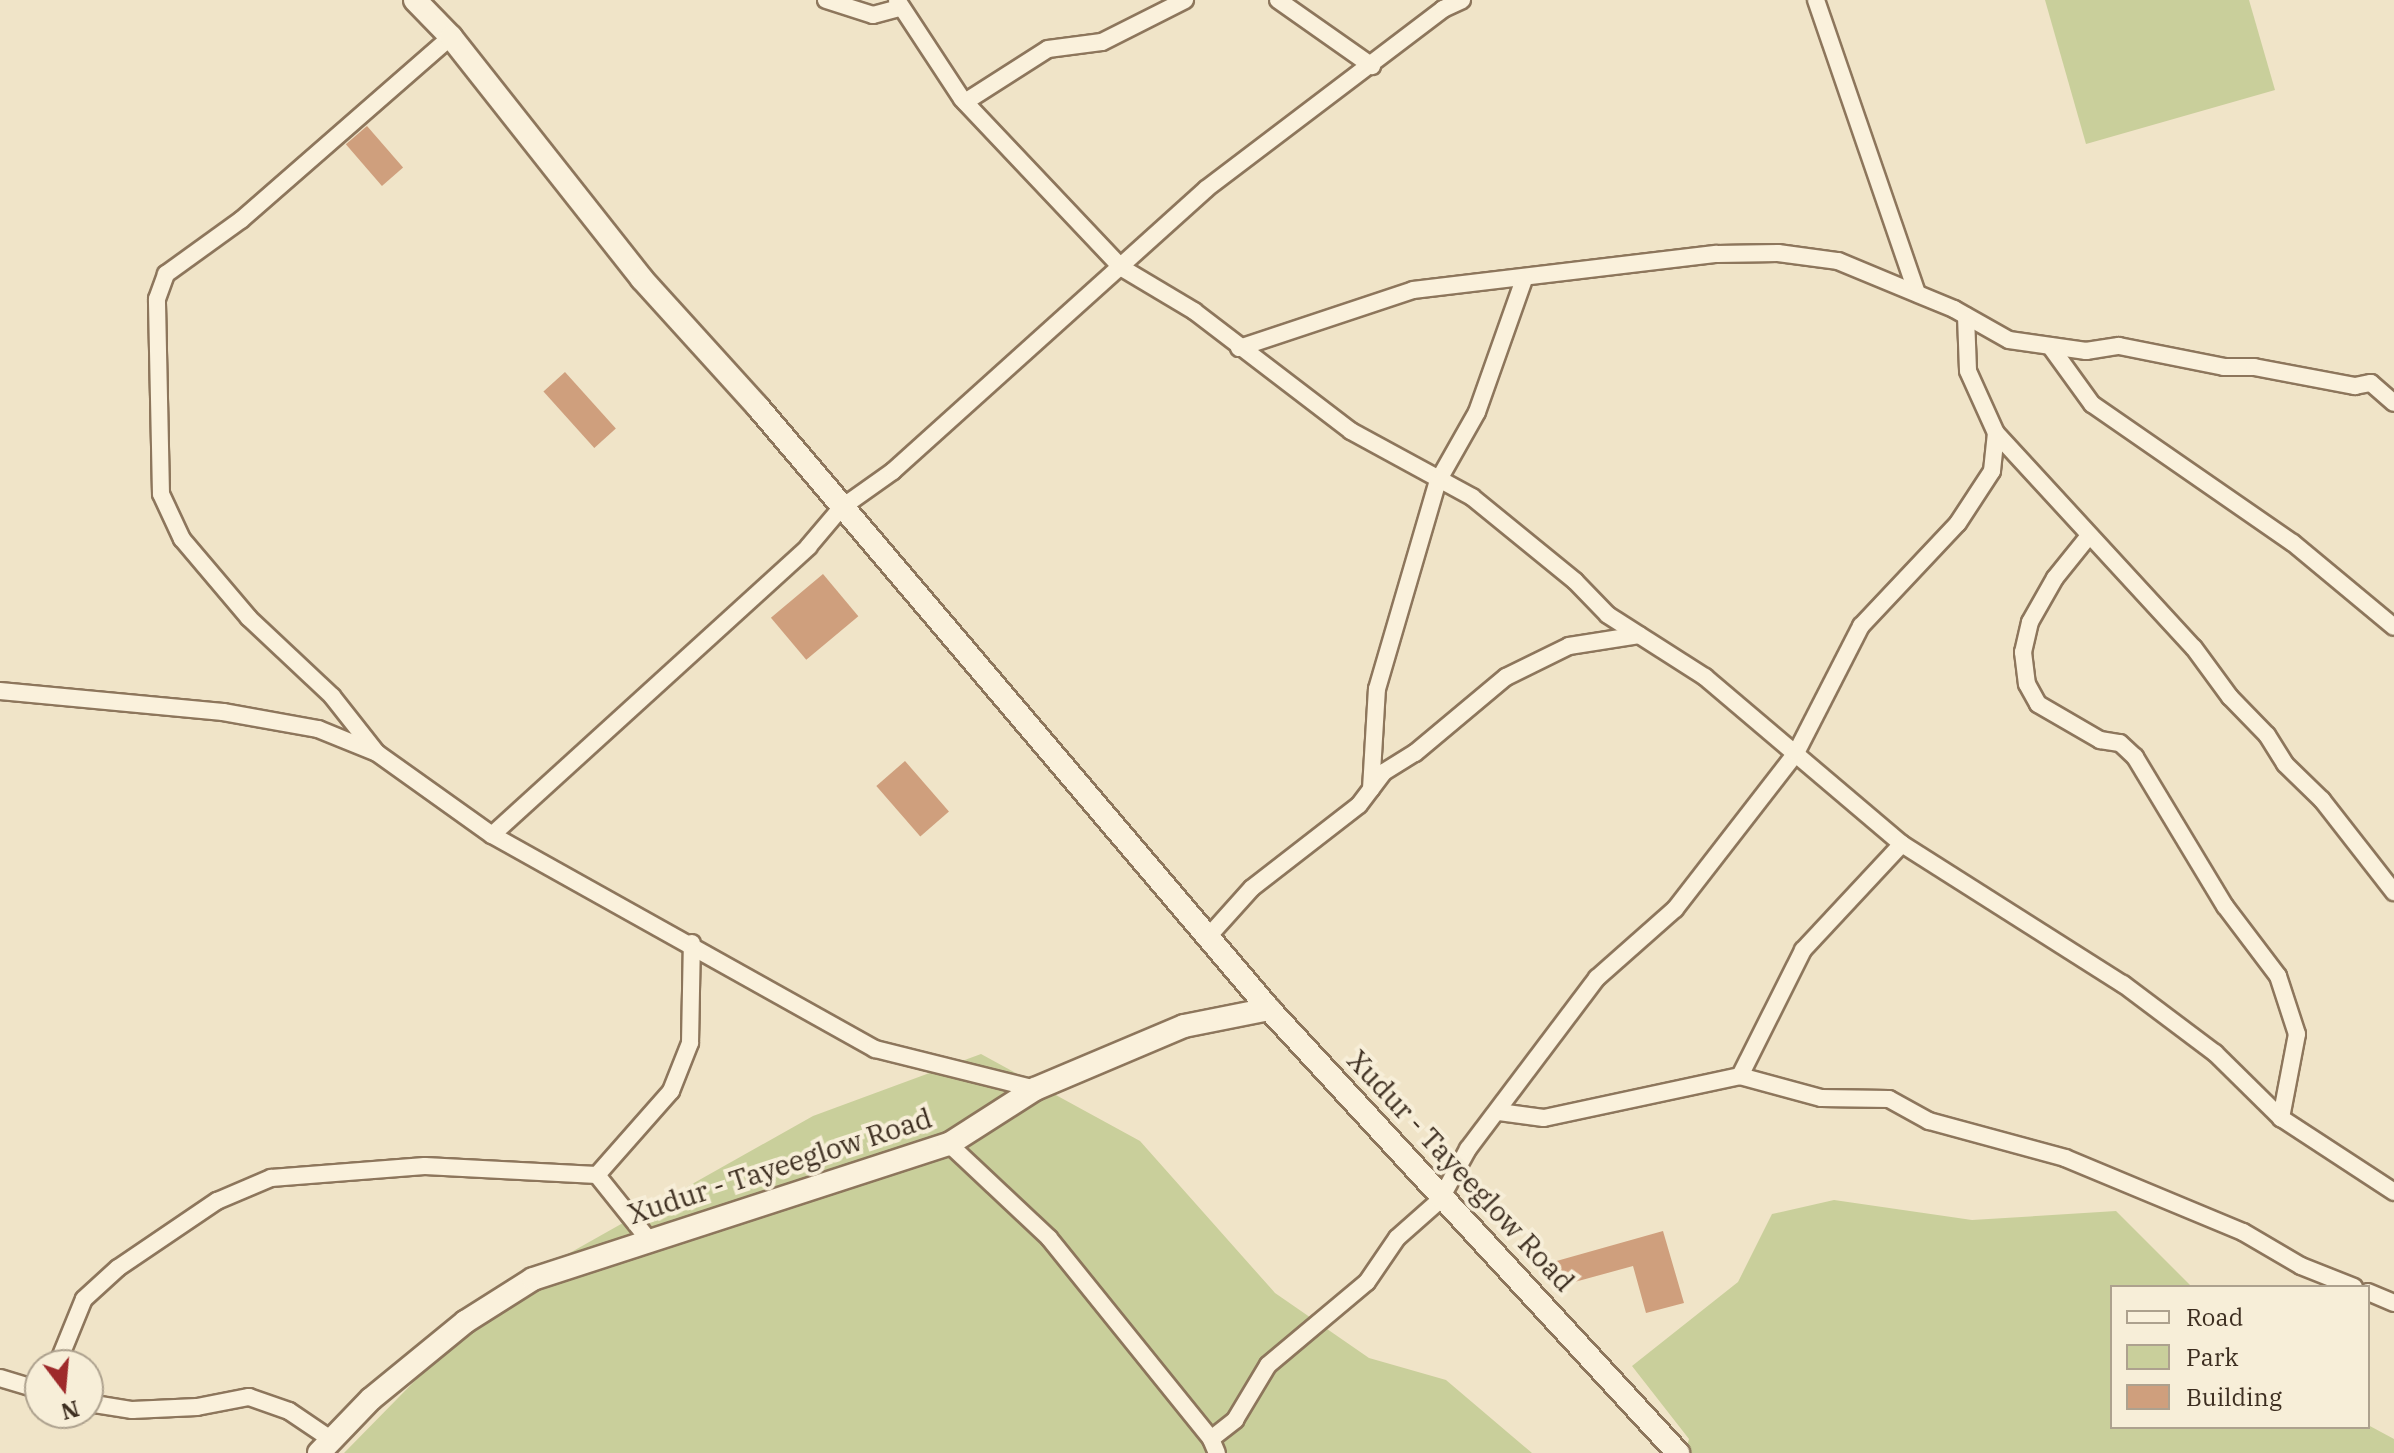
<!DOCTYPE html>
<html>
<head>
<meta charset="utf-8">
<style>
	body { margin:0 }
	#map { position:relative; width:2394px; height:1453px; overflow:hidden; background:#f0e4c8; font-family:"IBM Plex Serif",serif }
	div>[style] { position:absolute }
	.green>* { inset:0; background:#c9cf9b }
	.building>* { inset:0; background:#cf9f7d; transform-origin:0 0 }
	.roads { filter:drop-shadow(2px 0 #8d765c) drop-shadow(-2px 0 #8d765c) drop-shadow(0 2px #8d765c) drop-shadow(0 -2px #8d765c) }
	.street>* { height:16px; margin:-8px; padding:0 8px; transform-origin:8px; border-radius:8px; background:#faf1dc }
	.secondary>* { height:22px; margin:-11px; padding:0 11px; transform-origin:11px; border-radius:11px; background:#faf1dc }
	span { translate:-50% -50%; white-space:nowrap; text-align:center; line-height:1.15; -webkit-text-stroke:8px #f7eed8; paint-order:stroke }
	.street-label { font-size:28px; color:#3d2e20 }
	.legend { position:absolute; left:2110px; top:1285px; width:260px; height:144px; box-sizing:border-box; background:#f7eed8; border:2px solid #ada18e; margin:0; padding:10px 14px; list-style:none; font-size:24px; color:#3d2e20 }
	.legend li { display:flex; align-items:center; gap:16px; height:40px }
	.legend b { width:40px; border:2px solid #ada18e }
	.north { position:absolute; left:24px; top:1349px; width:80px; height:80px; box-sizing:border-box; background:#f7eed8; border:2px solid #ada18e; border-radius:50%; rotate:164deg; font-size:22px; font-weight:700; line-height:32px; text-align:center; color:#3d2e20 }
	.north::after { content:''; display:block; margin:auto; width:28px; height:36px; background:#9e2a2b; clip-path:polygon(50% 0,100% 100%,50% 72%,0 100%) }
</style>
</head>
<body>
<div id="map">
	<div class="green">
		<div style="clip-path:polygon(2045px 0,2249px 0,2275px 90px,2086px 144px)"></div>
		<div style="clip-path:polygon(981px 1054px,1140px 1141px,1275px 1293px,1369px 1358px,1446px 1380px,1532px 1453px,344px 1453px,504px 1290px,813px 1116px)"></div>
		<div style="clip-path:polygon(1834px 1200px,1972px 1220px,2116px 1211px,2192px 1287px,2112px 1287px,2112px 1427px,2368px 1425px,2394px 1439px,2394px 1453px,1685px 1453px,1689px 1439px,1632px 1366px,1738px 1282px,1772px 1214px)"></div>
	</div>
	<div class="building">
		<div style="left:367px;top:126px;width:55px;height:28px;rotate:49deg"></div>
		<div style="left:565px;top:372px;width:76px;height:29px;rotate:48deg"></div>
		<div style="left:823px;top:574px;width:55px;height:68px;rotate:50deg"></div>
		<div style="left:905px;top:761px;width:67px;height:38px;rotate:49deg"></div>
		<div style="clip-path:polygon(1663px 1231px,1684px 1303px,1646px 1313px,1633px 1266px,1560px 1286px,1553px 1262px)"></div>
	</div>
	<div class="roads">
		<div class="street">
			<div style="left:826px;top:0;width:49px;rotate:17.7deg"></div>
			<div style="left:873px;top:15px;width:27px;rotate:-15deg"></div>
			<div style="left:897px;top:0;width:118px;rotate:56.7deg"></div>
			<div style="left:962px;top:99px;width:233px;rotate:46.6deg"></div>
			<div style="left:1122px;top:268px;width:84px;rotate:30.8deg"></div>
			<div style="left:1194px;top:311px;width:198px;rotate:37.4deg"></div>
			<div style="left:1351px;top:431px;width:138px;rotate:28.6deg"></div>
			<div style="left:1472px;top:497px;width:133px;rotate:39.2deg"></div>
			<div style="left:1575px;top:581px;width:47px;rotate:45.9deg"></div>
			<div style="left:1608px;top:615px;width:115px;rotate:32.6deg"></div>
			<div style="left:1705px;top:677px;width:258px;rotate:40.3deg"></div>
			<div style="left:1902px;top:844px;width:262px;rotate:32.4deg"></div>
			<div style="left:2123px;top:984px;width:115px;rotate:36.9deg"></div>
			<div style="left:2215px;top:1053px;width:93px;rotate:44.6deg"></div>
			<div style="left:2281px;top:1118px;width:135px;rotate:33.2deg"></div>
			<div style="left:1278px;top:0;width:115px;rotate:35.1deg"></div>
			<div style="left:1816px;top:0;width:310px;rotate:71deg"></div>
			<div style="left:965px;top:102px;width:98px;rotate:-32.6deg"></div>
			<div style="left:1048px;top:49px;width:54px;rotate:-7.4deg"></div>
			<div style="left:1102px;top:42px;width:93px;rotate:-26.8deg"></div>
			<div style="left:1966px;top:316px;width:55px;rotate:87.9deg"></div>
			<div style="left:1968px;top:371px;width:68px;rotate:65.7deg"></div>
			<div style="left:1996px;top:433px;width:292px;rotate:47.4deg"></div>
			<div style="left:2194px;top:648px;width:61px;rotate:53.7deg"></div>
			<div style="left:2230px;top:697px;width:53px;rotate:45.8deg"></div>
			<div style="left:2267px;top:735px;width:34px;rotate:58deg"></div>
			<div style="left:2285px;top:764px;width:52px;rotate:44.2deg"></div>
			<div style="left:2322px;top:800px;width:117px;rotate:52deg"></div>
			<div style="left:2050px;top:346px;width:72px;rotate:54.1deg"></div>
			<div style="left:2092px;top:404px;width:244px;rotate:34.7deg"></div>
			<div style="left:2293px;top:543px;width:131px;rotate:39.7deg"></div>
			<div style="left:1239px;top:348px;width:183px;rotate:-18.4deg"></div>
			<div style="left:1413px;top:290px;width:306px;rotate:-6.8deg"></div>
			<div style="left:1717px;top:254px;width:61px;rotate:-0.9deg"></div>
			<div style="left:1778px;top:253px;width:61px;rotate:7.6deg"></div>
			<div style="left:1838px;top:261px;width:126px;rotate:22.5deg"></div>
			<div style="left:1954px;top:309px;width:63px;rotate:29.4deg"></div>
			<div style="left:2009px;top:340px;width:78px;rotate:8.1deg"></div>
			<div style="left:2086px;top:351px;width:33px;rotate:-9deg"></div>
			<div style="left:2119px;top:346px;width:107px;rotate:11.3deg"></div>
			<div style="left:2224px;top:367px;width:30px"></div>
			<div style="left:2254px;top:367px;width:103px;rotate:10.7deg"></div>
			<div style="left:2355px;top:386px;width:16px;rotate:-11deg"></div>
			<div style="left:2371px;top:383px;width:30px;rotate:41deg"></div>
			<div style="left:2088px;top:537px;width:53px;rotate:128.8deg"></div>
			<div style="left:2055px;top:578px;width:51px;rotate:119.6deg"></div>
			<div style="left:2030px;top:622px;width:31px;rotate:103deg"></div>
			<div style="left:2023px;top:652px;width:32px;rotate:83deg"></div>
			<div style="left:2027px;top:684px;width:23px;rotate:61deg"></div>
			<div style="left:2038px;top:704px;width:72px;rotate:30.1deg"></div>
			<div style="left:2100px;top:740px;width:20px;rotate:9deg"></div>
			<div style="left:2120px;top:743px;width:21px;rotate:43deg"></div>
			<div style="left:2135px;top:757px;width:174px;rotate:58.9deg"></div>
			<div style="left:2225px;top:906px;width:88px;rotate:52.9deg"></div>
			<div style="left:2278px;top:976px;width:61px;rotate:71.9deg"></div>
			<div style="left:2297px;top:1034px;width:86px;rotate:100.8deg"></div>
			<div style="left:0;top:691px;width:224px;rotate:5.4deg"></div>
			<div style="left:223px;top:712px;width:97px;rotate:10.1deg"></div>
			<div style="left:318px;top:729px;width:64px;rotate:22.1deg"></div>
			<div style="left:377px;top:753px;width:141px;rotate:35.5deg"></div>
			<div style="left:492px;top:835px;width:439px;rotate:29.2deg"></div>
			<div style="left:875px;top:1049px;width:165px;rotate:14deg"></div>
			<div style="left:376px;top:752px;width:71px;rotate:-128.2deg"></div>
			<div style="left:332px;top:696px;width:114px;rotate:-136.8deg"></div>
			<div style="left:249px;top:618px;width:104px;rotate:-130.3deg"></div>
			<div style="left:182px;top:539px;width:50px;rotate:-115deg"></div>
			<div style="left:161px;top:494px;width:195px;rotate:-91.2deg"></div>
			<div style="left:157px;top:299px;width:27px;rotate:-70deg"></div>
			<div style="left:166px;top:274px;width:92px;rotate:-35.8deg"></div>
			<div style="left:241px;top:220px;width:279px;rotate:-41.1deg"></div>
			<div style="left:1371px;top:789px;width:100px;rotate:-86.6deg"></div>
			<div style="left:1377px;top:689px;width:217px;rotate:-73.7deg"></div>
			<div style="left:1438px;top:481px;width:79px;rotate:-60.5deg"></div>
			<div style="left:1477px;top:412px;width:141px;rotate:-70.5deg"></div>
			<div style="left:492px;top:835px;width:428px;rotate:-42.3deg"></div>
			<div style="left:808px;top:547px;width:51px;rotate:-49.8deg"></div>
			<div style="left:841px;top:508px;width:64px;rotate:-35.4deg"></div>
			<div style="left:893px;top:471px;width:421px;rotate:-42deg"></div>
			<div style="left:1206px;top:189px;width:298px;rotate:-37.2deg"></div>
			<div style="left:1443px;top:9px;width:21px;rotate:-25deg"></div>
			<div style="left:1207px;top:938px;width:67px;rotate:-48deg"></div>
			<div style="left:1252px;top:888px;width:135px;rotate:-37.8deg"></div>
			<div style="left:1359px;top:805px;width:41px;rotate:-52.9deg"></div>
			<div style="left:1384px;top:772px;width:36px;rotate:-32deg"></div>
			<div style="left:1415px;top:753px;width:119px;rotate:-39.9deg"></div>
			<div style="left:1506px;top:677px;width:70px;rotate:-26.2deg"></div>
			<div style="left:1569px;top:646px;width:71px;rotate:-8.9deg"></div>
			<div style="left:1740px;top:1076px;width:141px;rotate:-63.4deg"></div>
			<div style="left:1803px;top:950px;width:145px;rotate:-47deg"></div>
			<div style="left:1499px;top:1112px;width:45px;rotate:7.6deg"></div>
			<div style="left:1544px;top:1118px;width:200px;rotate:-12.1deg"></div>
			<div style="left:1740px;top:1076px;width:84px;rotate:15.2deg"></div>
			<div style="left:1821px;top:1098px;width:68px;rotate:0.8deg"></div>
			<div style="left:1889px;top:1099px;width:46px;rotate:28.8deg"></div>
			<div style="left:1929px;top:1121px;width:141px;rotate:15.2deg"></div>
			<div style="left:2065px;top:1158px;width:193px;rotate:22.6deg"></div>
			<div style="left:2243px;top:1232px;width:67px;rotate:30.4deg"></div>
			<div style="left:2301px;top:1266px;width:57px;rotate:21.6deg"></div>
			<div style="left:949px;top:1144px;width:137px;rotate:43.2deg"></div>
			<div style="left:1049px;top:1238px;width:258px;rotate:51.1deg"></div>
			<div style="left:1211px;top:1439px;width:15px;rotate:67deg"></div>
			<div style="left:649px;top:1240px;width:83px;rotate:-128.7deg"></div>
			<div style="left:597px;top:1175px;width:112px;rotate:-48.6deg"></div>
			<div style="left:671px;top:1091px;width:52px;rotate:-68.4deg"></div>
			<div style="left:690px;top:1043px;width:100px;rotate:-88.9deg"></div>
			<div style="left:2368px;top:1292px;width:28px;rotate:23deg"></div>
			<div style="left:57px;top:1365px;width:71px;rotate:-67.8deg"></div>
			<div style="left:84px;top:1299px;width:46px;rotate:-42.4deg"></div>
			<div style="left:118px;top:1268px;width:120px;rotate:-34.1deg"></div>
			<div style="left:217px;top:1201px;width:59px;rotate:-23.1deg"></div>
			<div style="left:271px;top:1178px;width:154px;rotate:-4.5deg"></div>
			<div style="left:425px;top:1166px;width:172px;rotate:3deg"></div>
			<div style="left:0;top:1378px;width:42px;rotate:16.7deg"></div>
			<div style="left:88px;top:1403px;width:45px;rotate:9deg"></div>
			<div style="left:132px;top:1410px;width:65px;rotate:-2.6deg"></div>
			<div style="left:197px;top:1407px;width:53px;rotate:-10.9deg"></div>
			<div style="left:249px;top:1397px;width:42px;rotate:19.3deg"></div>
			<div style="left:289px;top:1411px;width:52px;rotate:34deg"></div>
			<div style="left:1211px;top:1439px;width:31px;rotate:-38deg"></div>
			<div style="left:1235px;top:1420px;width:64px;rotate:-59deg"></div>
			<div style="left:1268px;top:1365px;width:129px;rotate:-40deg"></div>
			<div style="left:1367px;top:1282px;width:53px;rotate:-55.7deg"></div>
			<div style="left:1397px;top:1238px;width:57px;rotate:-41.5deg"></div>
			<div style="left:1440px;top:1200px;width:58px;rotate:-61.2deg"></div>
			<div style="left:1468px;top:1149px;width:214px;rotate:-53deg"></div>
			<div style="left:1597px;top:978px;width:104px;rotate:-41.5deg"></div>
			<div style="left:1675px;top:909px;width:197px;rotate:-52.2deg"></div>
			<div style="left:1796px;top:753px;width:143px;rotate:-62.9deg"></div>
			<div style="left:1861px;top:626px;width:141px;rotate:-46.7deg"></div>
			<div style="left:1958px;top:523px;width:62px;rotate:-56.8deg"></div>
			<div style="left:1992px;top:471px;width:38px;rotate:-84deg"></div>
		</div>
		<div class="secondary">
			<div style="left:415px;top:0;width:52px;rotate:45.8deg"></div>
			<div style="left:451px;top:37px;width:308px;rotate:51.7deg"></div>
			<div style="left:642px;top:279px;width:173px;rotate:47.8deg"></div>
			<div style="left:758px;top:407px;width:790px;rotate:49.67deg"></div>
			<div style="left:1269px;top:1009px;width:604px;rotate:47.35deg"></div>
			<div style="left:319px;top:1453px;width:75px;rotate:-46.1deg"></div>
			<div style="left:371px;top:1399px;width:122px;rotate:-39.3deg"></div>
			<div style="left:465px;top:1322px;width:80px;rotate:-32.3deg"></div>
			<div style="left:533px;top:1279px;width:437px;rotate:-18deg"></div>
			<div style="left:949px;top:1144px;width:102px;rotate:-32.6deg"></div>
			<div style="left:1035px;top:1089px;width:162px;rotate:-22.9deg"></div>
			<div style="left:1184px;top:1026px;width:87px;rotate:-11.3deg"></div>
		</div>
	</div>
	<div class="street-label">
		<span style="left:780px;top:1166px;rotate:-18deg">Xudur - Tayeeglow Road</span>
		<span style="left:1461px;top:1171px;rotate:47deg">Xudur - Tayeeglow Road</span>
	</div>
	<ul class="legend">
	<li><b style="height:10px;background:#faf1dc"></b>Road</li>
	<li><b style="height:22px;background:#c9cf9b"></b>Park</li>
	<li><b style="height:22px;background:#cf9f7d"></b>Building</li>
	</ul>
	<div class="north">N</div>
</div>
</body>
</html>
